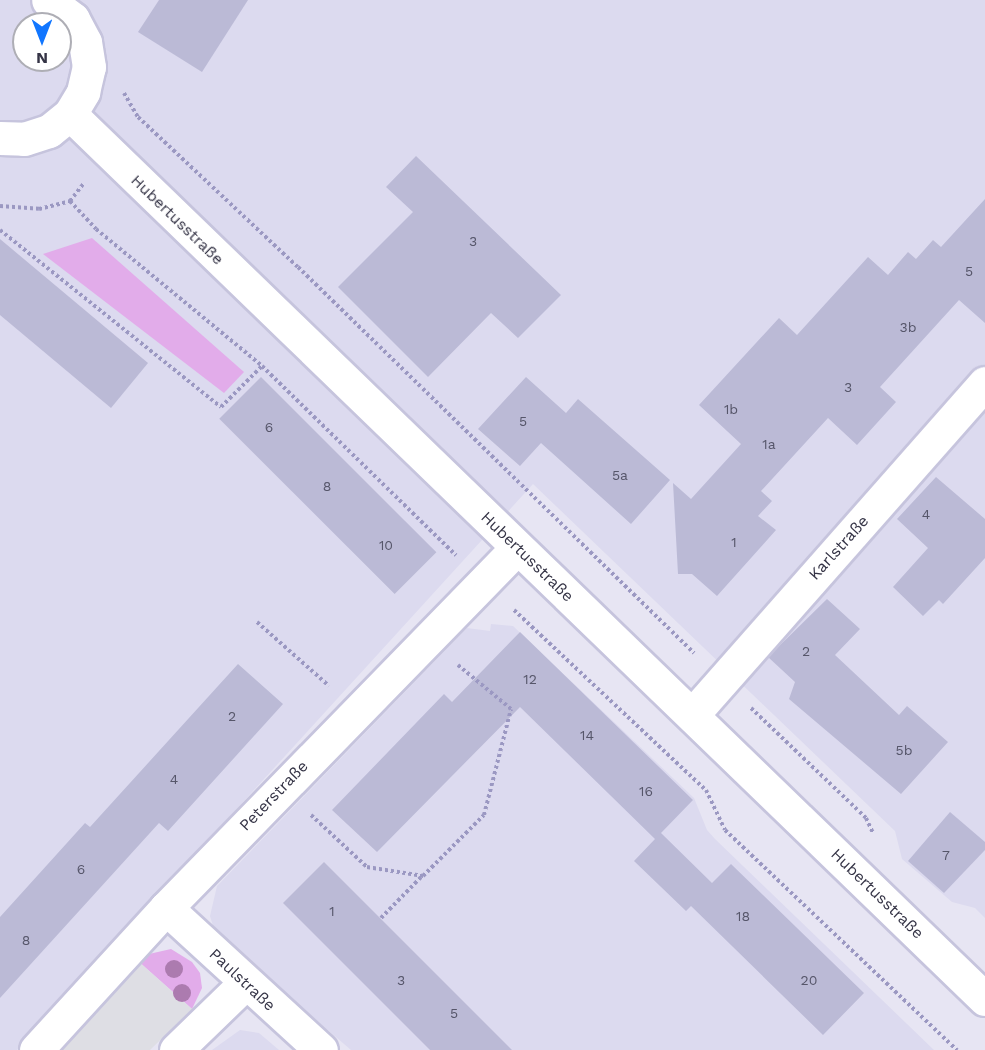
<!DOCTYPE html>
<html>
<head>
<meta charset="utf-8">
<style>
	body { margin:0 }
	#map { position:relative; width:985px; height:1050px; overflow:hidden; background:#e7e5f3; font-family:"Work Sans",sans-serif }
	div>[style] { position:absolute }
	.residential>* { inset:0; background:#dcdaef }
	.green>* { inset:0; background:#e2acea }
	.parking>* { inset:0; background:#dedee4 }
	.building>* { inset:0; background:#bbbad6; transform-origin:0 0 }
	.path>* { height:4px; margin-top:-2px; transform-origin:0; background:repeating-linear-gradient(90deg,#9b98c2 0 3px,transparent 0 6px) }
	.roads { filter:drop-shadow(2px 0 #c6c4dd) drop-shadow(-2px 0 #c6c4dd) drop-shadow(0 2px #c6c4dd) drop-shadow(0 -2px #c6c4dd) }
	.minor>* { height:33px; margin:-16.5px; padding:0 16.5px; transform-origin:16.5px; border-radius:16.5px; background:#fff }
	.tertiary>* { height:33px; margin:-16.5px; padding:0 16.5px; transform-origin:16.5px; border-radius:16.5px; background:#fff }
	.trees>* { width:18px; height:18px; margin:-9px; border-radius:50%; background:#ac7baf }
	span { translate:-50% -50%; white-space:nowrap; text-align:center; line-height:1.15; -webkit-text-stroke:6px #fff; paint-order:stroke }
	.number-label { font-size:14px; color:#56566a }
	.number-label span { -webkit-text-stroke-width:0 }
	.street-label { font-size:16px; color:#353446 }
	.north { position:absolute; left:12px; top:12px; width:60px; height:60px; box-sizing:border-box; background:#fff; border:2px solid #aeaeb5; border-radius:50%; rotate:180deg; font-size:16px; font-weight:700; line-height:24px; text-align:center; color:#353446 }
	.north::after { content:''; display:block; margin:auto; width:21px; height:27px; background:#1176ff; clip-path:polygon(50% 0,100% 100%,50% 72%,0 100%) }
</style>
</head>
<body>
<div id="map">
	<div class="residential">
		<div style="clip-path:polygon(evenodd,0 0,985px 0,985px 918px,975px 908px,952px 902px,902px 859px,895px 831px,533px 484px,17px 1050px,0 1050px,0 0,24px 24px,60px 24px,60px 60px,24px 60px,24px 24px)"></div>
		<div style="clip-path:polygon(491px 624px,513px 626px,694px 798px,707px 830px,715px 839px,934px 1050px,351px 1050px,228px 944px,215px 932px,210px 916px,217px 886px,467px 628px,490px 631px)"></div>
		<div style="clip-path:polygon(240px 1030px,259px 1033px,279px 1050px,212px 1050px)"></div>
	</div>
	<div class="green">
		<div style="clip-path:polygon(92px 238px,244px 372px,224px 393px,43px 254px)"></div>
		<div style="clip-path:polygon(171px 949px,192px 962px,200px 973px,202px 988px,192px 1009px,138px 961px,149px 954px)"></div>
	</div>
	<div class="parking">
		<div style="clip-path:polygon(138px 961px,192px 1009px,150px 1050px,59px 1050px)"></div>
	</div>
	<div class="building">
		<div style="clip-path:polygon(159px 0,248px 0,202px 72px,138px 32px)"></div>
		<div style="clip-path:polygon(416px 156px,561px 295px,518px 338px,491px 313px,428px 377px,338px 287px,413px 212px,386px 187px)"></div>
		<div style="clip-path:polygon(985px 199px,985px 323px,959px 300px,880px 387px,896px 402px,857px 445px,828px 418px,761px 491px,772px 501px,758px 516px,776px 530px,717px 596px,692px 574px,678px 574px,673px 483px,691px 499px,741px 444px,699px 405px,779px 318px,797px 335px,868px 257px,888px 275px,908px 252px,916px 259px,933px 240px,941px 247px)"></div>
		<div style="clip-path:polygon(0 239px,148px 363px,111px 408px,0 315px)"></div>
		<div style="left:261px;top:377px;width:248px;height:59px;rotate:45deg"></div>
		<div style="clip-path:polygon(526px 377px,566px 413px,578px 399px,670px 480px,631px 524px,541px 443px,520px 466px,478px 429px)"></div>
		<div style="clip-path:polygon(936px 477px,985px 519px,985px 558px,943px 604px,939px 600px,923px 616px,893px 587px,928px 548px,897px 519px)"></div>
		<div style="clip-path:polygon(827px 599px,860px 629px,835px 655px,899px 715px,907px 706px,948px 742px,901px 794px,789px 699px,795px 682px,768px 657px)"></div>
		<div style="clip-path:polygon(520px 632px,693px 800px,661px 833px,712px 883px,731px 864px,864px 993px,823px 1035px,691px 906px,686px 911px,634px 861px,655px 839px,520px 707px,377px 852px,332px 810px,444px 694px,452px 702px)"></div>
		<div style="clip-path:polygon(238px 664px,283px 704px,168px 831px,159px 823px,0 998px,0 917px,85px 823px,90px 827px)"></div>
		<div style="clip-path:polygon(950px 812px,985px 842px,985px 850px,944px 893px,908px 861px)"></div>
		<div style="clip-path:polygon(324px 862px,512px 1050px,430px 1050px,283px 903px)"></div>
	</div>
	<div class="path">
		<div style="left:124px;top:93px;width:28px;rotate:60deg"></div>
		<div style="left:138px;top:117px;width:219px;rotate:43.2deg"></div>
		<div style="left:298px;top:267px;width:553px;rotate:44.27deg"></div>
		<div style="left:70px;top:201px;width:38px;rotate:47deg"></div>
		<div style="left:96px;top:229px;width:215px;rotate:39.5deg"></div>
		<div style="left:262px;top:366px;width:271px;rotate:44.3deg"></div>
		<div style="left:0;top:206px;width:39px;rotate:4deg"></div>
		<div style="left:39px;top:209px;width:32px;rotate:-14deg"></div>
		<div style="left:70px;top:201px;width:23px;rotate:-52deg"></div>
		<div style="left:0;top:230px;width:283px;rotate:38.7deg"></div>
		<div style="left:221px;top:407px;width:58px;rotate:-45deg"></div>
		<div style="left:514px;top:610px;width:263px;rotate:43.2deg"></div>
		<div style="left:706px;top:790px;width:44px;rotate:64.6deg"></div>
		<div style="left:725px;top:830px;width:320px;rotate:43.5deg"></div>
		<div style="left:257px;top:622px;width:96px;rotate:41.6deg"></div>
		<div style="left:751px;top:708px;width:159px;rotate:43.7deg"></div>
		<div style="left:866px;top:818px;width:17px;rotate:65deg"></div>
		<div style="left:311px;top:815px;width:76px;rotate:42.9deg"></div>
		<div style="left:367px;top:867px;width:57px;rotate:9.1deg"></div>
		<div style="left:423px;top:876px;width:86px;rotate:-45deg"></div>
		<div style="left:484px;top:815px;width:109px;rotate:-75.7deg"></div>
		<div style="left:511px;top:709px;width:69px;rotate:-140.3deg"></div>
		<div style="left:381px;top:918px;width:59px;rotate:-45.7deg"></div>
	</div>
	<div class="roads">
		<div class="minor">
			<div style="left:693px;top:714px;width:441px;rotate:-48.6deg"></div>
			<div style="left:166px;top:908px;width:210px;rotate:42.5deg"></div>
			<div style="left:36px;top:1050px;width:193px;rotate:-47.5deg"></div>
			<div style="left:166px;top:908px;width:503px;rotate:-45.73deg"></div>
			<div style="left:176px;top:1050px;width:95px;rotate:-44.1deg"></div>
		</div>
		<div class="tertiary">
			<div style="left:70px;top:114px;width:1273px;rotate:44.05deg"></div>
			<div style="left:0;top:138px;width:24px;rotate:2deg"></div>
			<div style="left:24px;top:139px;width:26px;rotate:-18deg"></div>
			<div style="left:49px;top:131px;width:27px;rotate:-39deg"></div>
			<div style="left:70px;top:114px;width:26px;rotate:-59deg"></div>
			<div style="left:83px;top:92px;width:26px;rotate:-77deg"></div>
			<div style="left:89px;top:67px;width:25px;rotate:-99deg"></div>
			<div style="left:85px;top:42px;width:26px;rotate:-118deg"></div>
			<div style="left:73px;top:19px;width:31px;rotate:-143deg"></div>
		</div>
	</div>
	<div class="trees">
		<div style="left:174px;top:969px"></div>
		<div style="left:182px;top:993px"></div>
	</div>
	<div class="number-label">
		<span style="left:473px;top:241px">3</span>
		<span style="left:969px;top:271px">5</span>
		<span style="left:908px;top:327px">3b</span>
		<span style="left:848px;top:387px">3</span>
		<span style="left:731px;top:409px">1b</span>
		<span style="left:523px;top:421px">5</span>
		<span style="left:269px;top:427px">6</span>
		<span style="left:769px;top:444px">1a</span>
		<span style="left:620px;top:475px">5a</span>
		<span style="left:327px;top:486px">8</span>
		<span style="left:926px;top:514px">4</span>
		<span style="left:734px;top:542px">1</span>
		<span style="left:386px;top:545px">10</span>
		<span style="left:806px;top:651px">2</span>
		<span style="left:530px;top:679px">12</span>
		<span style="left:232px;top:716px">2</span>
		<span style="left:587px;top:735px">14</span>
		<span style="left:904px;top:750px">5b</span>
		<span style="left:174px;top:779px">4</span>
		<span style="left:646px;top:791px">16</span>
		<span style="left:946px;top:855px">7</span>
		<span style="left:81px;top:869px">6</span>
		<span style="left:332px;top:911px">1</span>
		<span style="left:743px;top:916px">18</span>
		<span style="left:26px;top:940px">8</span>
		<span style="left:401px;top:980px">3</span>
		<span style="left:809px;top:980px">20</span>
		<span style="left:454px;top:1013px">5</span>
	</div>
	<div class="street-label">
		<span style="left:177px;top:220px;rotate:44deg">Hubertusstraße</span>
		<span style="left:839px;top:548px;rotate:-48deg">Karlstraße</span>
		<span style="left:527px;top:557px;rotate:44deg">Hubertusstraße</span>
		<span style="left:274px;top:796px;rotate:-46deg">Peterstraße</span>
		<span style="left:877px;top:894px;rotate:44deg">Hubertusstraße</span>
		<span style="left:242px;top:980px;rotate:43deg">Paulstraße</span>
	</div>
	<div class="north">N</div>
</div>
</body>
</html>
